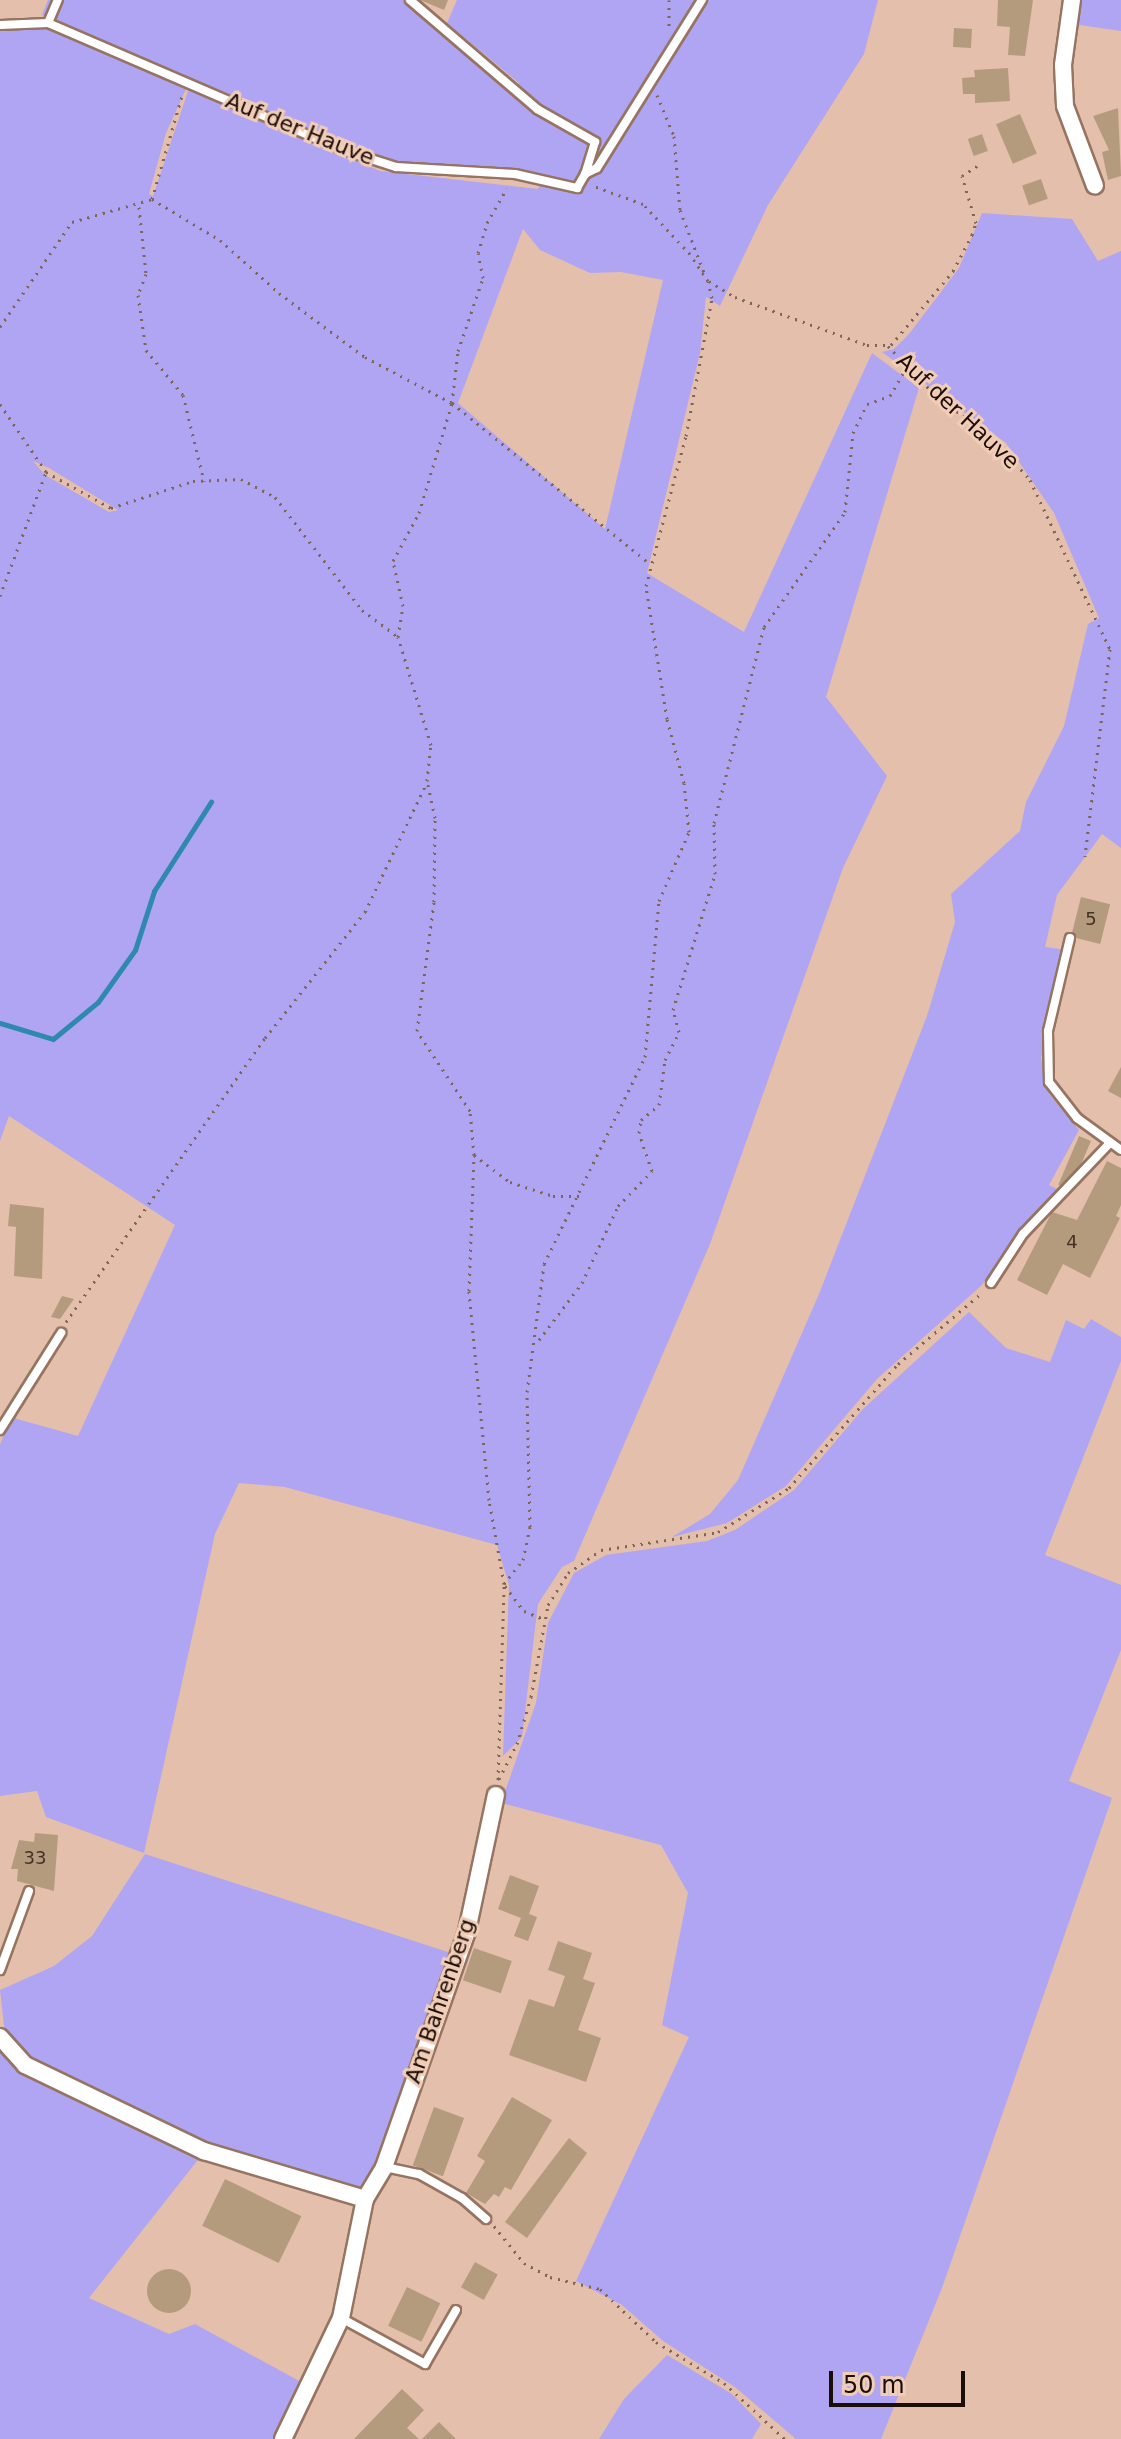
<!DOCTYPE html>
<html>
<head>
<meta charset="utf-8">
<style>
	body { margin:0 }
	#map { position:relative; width:1121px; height:2439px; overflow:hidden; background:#e4bfab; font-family:"DejaVu Sans",sans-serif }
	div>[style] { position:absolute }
	.green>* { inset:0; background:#b0a5f3 }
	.stream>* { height:5px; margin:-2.5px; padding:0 2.5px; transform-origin:2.5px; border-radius:2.5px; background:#2f88ad }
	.building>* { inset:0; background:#b59b7e; transform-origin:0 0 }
	.round { border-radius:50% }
	.path>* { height:3px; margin-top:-1.5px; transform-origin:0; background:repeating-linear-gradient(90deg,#7e6558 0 2px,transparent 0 8px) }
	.roads { filter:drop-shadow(2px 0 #967461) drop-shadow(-2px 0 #967461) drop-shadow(0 2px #967461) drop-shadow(0 -2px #967461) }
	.service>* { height:8px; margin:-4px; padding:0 4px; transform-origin:4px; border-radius:4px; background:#fff }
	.minor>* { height:16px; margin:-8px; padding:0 8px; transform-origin:8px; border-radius:8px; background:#fff }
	span { translate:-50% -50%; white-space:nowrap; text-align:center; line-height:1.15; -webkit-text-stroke:6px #f1ccb7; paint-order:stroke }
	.number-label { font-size:18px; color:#423125 }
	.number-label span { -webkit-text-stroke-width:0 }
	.street-label { font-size:22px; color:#1b0e07 }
	.scale { position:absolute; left:829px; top:2371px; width:136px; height:36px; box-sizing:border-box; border:4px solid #1b0e07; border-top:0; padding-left:10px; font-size:24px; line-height:28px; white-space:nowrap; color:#1b0e07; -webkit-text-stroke:6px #f1ccb7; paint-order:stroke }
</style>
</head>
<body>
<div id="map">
	<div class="green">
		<div style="clip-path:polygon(evenodd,48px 0,406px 0,518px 93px,519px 83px,447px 23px,457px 0,878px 0,864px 54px,768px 205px,720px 306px,706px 297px,700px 353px,647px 573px,744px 632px,872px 353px,919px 388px,826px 697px,887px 776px,843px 868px,710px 1244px,574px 1561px,562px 1567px,538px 1604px,522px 1737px,503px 1756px,509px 1585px,497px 1545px,285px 1487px,239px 1483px,215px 1534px,144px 1853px,46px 1817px,37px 1791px,0 1796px,0 1445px,10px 1417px,78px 1436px,175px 1225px,9px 1116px,0 1141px,0 29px,35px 25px,73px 34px,187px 87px,166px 133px,149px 194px,153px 196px,189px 88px,380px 171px,538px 189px,540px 184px,381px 161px,347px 149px,42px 15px,48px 0,523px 229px,540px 250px,590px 273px,621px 272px,663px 280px,605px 529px,458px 403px,523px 229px,48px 0,33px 461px,49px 468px,118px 510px,109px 512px,45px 475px,33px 461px)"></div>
		<div style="clip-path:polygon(1077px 0,1121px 0,1121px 31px,1073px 24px)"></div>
		<div style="clip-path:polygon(982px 213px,1072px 219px,1098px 261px,1121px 251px,1121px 848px,1102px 834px,1057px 895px,1045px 947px,1067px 950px,1041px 1058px,1049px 1094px,1079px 1130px,1049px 1185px,1061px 1191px,1017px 1236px,982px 1285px,877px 1379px,786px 1486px,727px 1523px,672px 1537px,710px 1514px,738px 1480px,819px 1294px,927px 1016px,955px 922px,951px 894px,1020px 831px,1026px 802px,1064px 726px,1088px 624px,1099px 618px,1054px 513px,1006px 443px,882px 352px,894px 349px,909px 334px,959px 268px)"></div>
		<div style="clip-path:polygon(969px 1312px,1006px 1348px,1050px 1362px,1066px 1320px,1084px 1329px,1091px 1319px,1121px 1337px,1121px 1361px,1045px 1555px,1121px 1585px,1121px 1650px,1069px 1781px,1112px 1798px,942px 2288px,881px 2439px,796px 2439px,735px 2387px,663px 2341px,622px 2305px,576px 2281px,689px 2037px,662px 2025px,688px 1893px,661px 1845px,501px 1803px,536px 1703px,548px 1623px,574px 1573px,606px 1555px,707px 1541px,735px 1530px,794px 1490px,863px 1409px)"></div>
		<div style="clip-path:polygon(145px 1854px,454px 1954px,374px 2178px,367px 2185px,357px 2190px,203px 2147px,28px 2060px,15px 2047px,4px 2026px,0 1990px,54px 1966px,92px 1936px)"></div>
		<div style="clip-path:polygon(0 2049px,14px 2064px,201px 2156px,89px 2298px,169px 2334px,195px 2324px,301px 2382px,279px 2439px,0 2439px)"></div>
		<div style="clip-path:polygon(667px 2355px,732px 2394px,761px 2424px,752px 2439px,599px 2439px,624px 2399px)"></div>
	</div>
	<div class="stream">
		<div style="left:0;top:1023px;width:55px;rotate:16.8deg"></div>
		<div style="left:53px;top:1039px;width:58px;rotate:-39.4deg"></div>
		<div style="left:98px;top:1002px;width:64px;rotate:-54.6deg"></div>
		<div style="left:135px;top:950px;width:62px;rotate:-72.1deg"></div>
		<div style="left:154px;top:891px;width:106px;rotate:-57.4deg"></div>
	</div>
	<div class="building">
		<div style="clip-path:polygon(420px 0,448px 0,444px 10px)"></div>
		<div style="clip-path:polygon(998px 0,1033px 0,1025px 56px,1008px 55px,1010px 27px,997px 26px)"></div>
		<div style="left:954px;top:28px;width:18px;height:19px;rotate:3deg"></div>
		<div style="clip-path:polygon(1008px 68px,1010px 101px,975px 103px,975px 94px,963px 94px,962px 78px,975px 77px,974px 70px)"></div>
		<div style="clip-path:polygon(1118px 108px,1121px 176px,1108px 180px,1102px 152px,1109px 150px,1093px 116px)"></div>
		<div style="left:1020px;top:114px;width:43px;height:26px;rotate:67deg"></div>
		<div style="left:982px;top:134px;width:18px;height:15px;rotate:71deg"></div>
		<div style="left:1041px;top:179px;width:21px;height:20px;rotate:71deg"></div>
		<div style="left:1081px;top:897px;width:30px;height:41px;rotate:14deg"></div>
		<div style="clip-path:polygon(1121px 1067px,1121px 1098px,1108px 1091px)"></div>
		<div style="left:1079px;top:1136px;width:13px;height:53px;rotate:23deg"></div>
		<div style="clip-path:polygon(1107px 1161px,1121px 1168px,1121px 1205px,1116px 1216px,1120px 1218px,1090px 1278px,1063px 1264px,1047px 1295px,1017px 1280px,1052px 1212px,1077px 1220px)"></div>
		<div style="clip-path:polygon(10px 1204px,44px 1208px,42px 1279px,14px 1276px,16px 1227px,8px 1226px)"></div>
		<div style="clip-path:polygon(62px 1296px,74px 1299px,60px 1319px,51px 1317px)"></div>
		<div style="clip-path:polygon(35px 1833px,58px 1835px,54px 1891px,17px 1881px,18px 1869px,11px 1869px,19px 1840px,34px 1842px)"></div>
		<div style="clip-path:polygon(510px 1875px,539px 1886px,529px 1914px,537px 1917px,528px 1941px,514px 1936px,521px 1918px,498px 1909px)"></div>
		<div style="clip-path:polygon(558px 1941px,592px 1953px,583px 1979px,595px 1983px,578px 2030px,601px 2038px,586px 2082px,509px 2055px,529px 1999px,554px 2007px,565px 1976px,548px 1970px)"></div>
		<div style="left:474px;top:1948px;width:40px;height:34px;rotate:19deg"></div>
		<div style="clip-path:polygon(512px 2097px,552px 2120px,511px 2190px,505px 2187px,499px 2197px,494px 2194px,485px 2204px,466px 2193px,485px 2161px,477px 2156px)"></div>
		<div style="left:434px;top:2107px;width:32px;height:62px;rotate:20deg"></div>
		<div style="clip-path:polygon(569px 2138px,587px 2153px,527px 2238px,505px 2222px)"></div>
		<div style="left:225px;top:2179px;width:85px;height:52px;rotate:26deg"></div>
		<div style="left:475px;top:2262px;width:26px;height:29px;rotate:29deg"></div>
		<div class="round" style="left:147px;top:2269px;width:44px;height:44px"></div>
		<div style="left:407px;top:2287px;width:37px;height:43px;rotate:26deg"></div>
		<div style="clip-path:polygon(402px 2389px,424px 2410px,407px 2428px,419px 2439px,354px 2439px)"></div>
		<div style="clip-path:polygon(439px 2422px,456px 2439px,422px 2439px)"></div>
	</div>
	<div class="path">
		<div style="left:669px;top:0;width:29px;rotate:90deg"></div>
		<div style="left:657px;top:95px;width:44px;rotate:67.5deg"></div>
		<div style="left:674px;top:136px;width:74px;rotate:85.4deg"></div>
		<div style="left:680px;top:210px;width:70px;rotate:69deg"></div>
		<div style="left:152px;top:199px;width:107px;rotate:-73.8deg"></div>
		<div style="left:139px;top:207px;width:67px;rotate:84deg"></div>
		<div style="left:146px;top:274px;width:22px;rotate:111deg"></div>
		<div style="left:138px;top:295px;width:56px;rotate:81.7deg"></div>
		<div style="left:146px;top:350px;width:58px;rotate:50.6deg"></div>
		<div style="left:183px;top:395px;width:89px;rotate:76.3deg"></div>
		<div style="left:709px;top:281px;width:31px;rotate:32deg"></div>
		<div style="left:735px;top:297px;width:140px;rotate:20deg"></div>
		<div style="left:867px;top:345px;width:24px"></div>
		<div style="left:891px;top:345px;width:97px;rotate:-50deg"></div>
		<div style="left:953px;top:271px;width:41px;rotate:-62.2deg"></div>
		<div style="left:972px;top:235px;width:13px;rotate:-72deg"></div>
		<div style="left:976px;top:223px;width:49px;rotate:-106.6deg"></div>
		<div style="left:962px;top:176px;width:22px;rotate:-34deg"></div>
		<div style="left:0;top:327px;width:127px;rotate:-55.6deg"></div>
		<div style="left:72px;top:222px;width:83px;rotate:-16deg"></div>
		<div style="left:152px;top:199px;width:79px;rotate:31.1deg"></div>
		<div style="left:220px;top:240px;width:79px;rotate:41.9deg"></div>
		<div style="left:279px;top:293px;width:107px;rotate:36.7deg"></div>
		<div style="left:365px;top:357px;width:98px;rotate:27.9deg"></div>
		<div style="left:452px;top:403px;width:254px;rotate:39.1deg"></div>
		<div style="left:888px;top:346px;width:71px;rotate:46.1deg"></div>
		<div style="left:937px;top:397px;width:72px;rotate:35.9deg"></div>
		<div style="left:995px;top:439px;width:54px;rotate:49.5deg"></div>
		<div style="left:1030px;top:480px;width:187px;rotate:64.7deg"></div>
		<div style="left:1110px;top:649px;width:209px;rotate:96.9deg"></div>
		<div style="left:0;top:404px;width:82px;rotate:55.9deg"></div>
		<div style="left:46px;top:472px;width:74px;rotate:29deg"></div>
		<div style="left:111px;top:508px;width:86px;rotate:-18.2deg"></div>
		<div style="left:193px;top:481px;width:48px;rotate:-2.4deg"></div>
		<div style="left:241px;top:479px;width:38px;rotate:28deg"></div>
		<div style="left:275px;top:497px;width:143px;rotate:52.4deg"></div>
		<div style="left:362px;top:610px;width:44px;rotate:36.6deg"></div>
		<div style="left:0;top:596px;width:132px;rotate:-69.6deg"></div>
		<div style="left:474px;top:1155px;width:45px;rotate:36.9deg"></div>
		<div style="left:510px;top:1182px;width:45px;rotate:18deg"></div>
		<div style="left:553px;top:1196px;width:26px"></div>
		<div style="left:66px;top:1322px;width:347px;rotate:-55deg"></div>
		<div style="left:265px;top:1038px;width:161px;rotate:-51.6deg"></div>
		<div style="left:365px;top:912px;width:144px;rotate:-64.5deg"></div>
		<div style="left:539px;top:1340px;width:71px;rotate:-53deg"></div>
		<div style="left:582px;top:1283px;width:85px;rotate:-64.9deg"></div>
		<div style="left:618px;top:1206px;width:49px;rotate:-45.8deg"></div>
		<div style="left:652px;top:1171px;width:40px;rotate:-108.9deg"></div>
		<div style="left:639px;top:1133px;width:13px;rotate:-81deg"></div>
		<div style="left:641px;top:1120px;width:23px;rotate:-40deg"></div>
		<div style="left:659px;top:1105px;width:45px;rotate:-82.4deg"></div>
		<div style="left:665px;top:1060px;width:31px;rotate:-63deg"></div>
		<div style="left:679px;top:1032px;width:23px;rotate:-105deg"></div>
		<div style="left:673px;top:1010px;width:142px;rotate:-72.8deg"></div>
		<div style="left:715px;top:874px;width:51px;rotate:-91.1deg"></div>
		<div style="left:714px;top:823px;width:202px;rotate:-75.7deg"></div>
		<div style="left:764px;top:627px;width:141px;rotate:-54.8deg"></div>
		<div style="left:845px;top:512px;width:79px;rotate:-84.2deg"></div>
		<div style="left:853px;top:433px;width:32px;rotate:-64deg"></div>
		<div style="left:867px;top:404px;width:24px;rotate:-19deg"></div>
		<div style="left:890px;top:396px;width:34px;rotate:-60deg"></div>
		<div style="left:504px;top:1584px;width:31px;rotate:-52deg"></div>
		<div style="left:523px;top:1560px;width:34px;rotate:-78deg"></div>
		<div style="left:530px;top:1527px;width:135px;rotate:-91.3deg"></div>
		<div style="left:527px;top:1392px;width:129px;rotate:-82.4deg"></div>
		<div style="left:544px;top:1264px;width:230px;rotate:-64deg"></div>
		<div style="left:645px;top:1057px;width:157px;rotate:-84.9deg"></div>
		<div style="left:659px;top:901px;width:75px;rotate:-66.5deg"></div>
		<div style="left:689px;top:832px;width:49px;rotate:-95.8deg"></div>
		<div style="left:684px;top:783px;width:66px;rotate:-104.9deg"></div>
		<div style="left:667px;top:719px;width:135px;rotate:-99deg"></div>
		<div style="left:646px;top:586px;width:155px;rotate:-75.1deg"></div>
		<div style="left:686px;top:436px;width:140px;rotate:-79.3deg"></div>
		<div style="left:712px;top:298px;width:17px;rotate:-103deg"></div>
		<div style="left:708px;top:281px;width:32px;rotate:-124deg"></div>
		<div style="left:690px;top:254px;width:69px;rotate:-133.2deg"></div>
		<div style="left:643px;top:204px;width:52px;rotate:-159.8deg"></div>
		<div style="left:505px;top:1586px;width:31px;rotate:53deg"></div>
		<div style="left:524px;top:1611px;width:22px;rotate:22deg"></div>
		<div style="left:499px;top:1779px;width:39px;rotate:-63deg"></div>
		<div style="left:517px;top:1744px;width:49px;rotate:-73.4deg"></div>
		<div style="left:531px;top:1697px;width:94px;rotate:-79.5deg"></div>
		<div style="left:548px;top:1605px;width:38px;rotate:-58deg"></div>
		<div style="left:568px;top:1573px;width:40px;rotate:-34.9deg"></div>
		<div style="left:601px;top:1550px;width:118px;rotate:-8.7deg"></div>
		<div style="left:718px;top:1532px;width:84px;rotate:-31.8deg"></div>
		<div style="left:789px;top:1488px;width:165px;rotate:-48.7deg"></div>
		<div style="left:898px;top:1364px;width:111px;rotate:-40.3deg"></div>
		<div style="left:498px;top:1780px;width:196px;rotate:-88.2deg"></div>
		<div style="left:504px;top:1584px;width:85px;rotate:-100.1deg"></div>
		<div style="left:489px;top:1500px;width:210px;rotate:-95.5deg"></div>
		<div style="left:469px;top:1291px;width:136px;rotate:-87.9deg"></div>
		<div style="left:474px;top:1155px;width:44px;rotate:-95.2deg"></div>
		<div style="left:470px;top:1111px;width:96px;rotate:-123.5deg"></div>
		<div style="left:417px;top:1031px;width:130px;rotate:-82.5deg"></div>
		<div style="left:434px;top:902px;width:84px;rotate:-89.3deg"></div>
		<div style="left:435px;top:818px;width:38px;rotate:-102deg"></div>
		<div style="left:427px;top:781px;width:36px;rotate:-84deg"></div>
		<div style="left:431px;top:745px;width:113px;rotate:-107deg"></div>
		<div style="left:398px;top:637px;width:31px;rotate:-81deg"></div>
		<div style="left:403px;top:606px;width:46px;rotate:-102.5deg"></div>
		<div style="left:393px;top:561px;width:55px;rotate:-61.6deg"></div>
		<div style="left:419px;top:513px;width:115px;rotate:-73.3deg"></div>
		<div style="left:452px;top:403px;width:52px;rotate:-83.4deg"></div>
		<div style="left:458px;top:351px;width:77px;rotate:-71.1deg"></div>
		<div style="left:483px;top:278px;width:25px;rotate:-101deg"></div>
		<div style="left:478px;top:253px;width:31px;rotate:-73deg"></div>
		<div style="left:487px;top:223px;width:40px;rotate:-60.3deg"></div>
		<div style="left:494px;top:2226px;width:48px;rotate:51deg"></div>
		<div style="left:524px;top:2263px;width:30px;rotate:28deg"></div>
		<div style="left:550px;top:2277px;width:51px;rotate:13.5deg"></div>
		<div style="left:600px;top:2289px;width:77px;rotate:43.4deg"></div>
		<div style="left:656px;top:2342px;width:79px;rotate:31.1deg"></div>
		<div style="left:724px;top:2383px;width:83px;rotate:42.6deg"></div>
	</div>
	<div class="roads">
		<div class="service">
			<div style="left:410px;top:0;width:167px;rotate:40.6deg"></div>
			<div style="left:537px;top:109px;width:67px;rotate:29.6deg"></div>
			<div style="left:595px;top:142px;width:34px;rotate:107deg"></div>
			<div style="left:48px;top:23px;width:25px;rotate:-67deg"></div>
			<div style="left:0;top:25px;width:48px;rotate:-2.4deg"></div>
			<div style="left:48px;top:23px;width:321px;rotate:23.3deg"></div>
			<div style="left:343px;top:150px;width:56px;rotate:17.8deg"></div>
			<div style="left:396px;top:167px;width:119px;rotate:3.4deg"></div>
			<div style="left:515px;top:174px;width:64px;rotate:12.7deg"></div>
			<div style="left:577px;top:188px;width:16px;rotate:-60deg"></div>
			<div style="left:585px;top:174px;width:13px;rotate:-27deg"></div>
			<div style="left:597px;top:168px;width:198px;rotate:-58deg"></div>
			<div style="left:1070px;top:938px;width:96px;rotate:103.3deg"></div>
			<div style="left:1048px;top:1031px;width:51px;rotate:88.9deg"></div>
			<div style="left:1049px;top:1082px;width:46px;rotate:52.1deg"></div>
			<div style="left:1077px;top:1118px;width:54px;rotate:36deg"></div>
			<div style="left:991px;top:1283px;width:59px;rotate:-56.9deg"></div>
			<div style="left:1023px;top:1234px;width:123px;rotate:-46.3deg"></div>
			<div style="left:0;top:1430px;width:115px;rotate:-57.8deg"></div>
			<div style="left:0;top:1970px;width:84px;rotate:-69.8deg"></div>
			<div style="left:385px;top:2167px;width:35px;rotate:12deg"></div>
			<div style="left:419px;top:2174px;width:49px;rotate:29.2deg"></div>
			<div style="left:462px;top:2198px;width:32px;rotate:41deg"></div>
			<div style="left:341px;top:2318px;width:96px;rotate:28.7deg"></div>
			<div style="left:425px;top:2364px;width:62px;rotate:-60.1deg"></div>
		</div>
		<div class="minor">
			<div style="left:1072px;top:0;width:66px;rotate:97.9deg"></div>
			<div style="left:1063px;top:65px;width:41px;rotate:87.2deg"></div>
			<div style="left:1065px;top:106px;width:85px;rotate:69.4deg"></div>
			<div style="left:0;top:2037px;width:38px;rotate:48deg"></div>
			<div style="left:25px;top:2065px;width:199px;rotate:25.7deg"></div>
			<div style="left:204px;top:2151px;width:168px;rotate:16.6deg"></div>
			<div style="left:283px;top:2439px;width:134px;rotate:-64.4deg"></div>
			<div style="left:341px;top:2318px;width:121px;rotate:-78.6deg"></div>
			<div style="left:365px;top:2199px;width:37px;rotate:-59deg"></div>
			<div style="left:384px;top:2167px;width:250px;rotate:-70.6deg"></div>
			<div style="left:467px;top:1931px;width:139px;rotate:-78deg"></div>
		</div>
	</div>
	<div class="number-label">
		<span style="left:1091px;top:919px">5</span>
		<span style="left:1072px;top:1242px">4</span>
		<span style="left:35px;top:1858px">33</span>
	</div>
	<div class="street-label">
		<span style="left:300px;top:129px;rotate:22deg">Auf der Hauve</span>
		<span style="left:958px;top:411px;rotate:43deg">Auf der Hauve</span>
		<span style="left:440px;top:2001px;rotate:-71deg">Am Bahrenberg</span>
	</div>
	<div class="scale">50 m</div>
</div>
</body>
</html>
